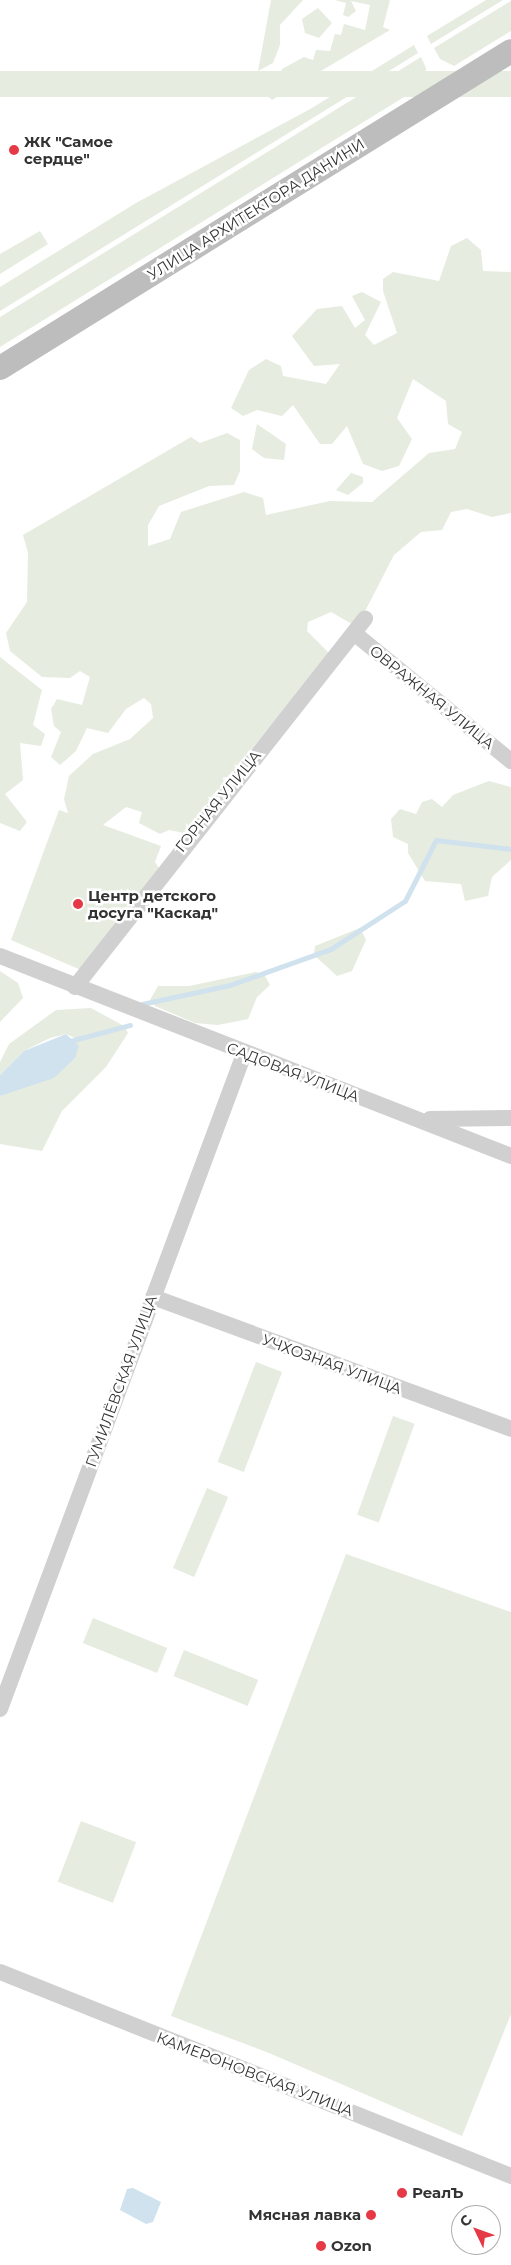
<!DOCTYPE html>
<html>
<head>
<meta charset="utf-8">
<style>
	body { margin:0 }
	#map { position:relative; width:511px; height:2265px; overflow:hidden; background:#fff; font-family:Montserrat,sans-serif }
	div>[style] { position:absolute }
	.green>* { inset:0; background:#e6ecdf; transform-origin:0 0 }
	.water>* { inset:0; background:#cfe2ee }
	.stream>* { height:4.5px; margin:-2.25px; padding:0 2.25px; transform-origin:2.25px; border-radius:2.25px; background:#cfe2ee }
	.street>* { height:16px; margin:-8px; padding:0 8px; transform-origin:8px; border-radius:8px; background:#d0d0d0 }
	.secondary>* { height:24px; margin:-12px; padding:0 12px; transform-origin:12px; border-radius:12px; background:#bdbdbd }
	.dots>* { width:14px; height:14px; translate:-50% -50%; box-sizing:border-box; border:2px solid #fff; border-radius:50% }
	span { translate:-50% -50%; white-space:nowrap; text-align:center; line-height:1.15; -webkit-text-stroke:5px #fff; paint-order:stroke }
	.poi-label { font-size:15px; color:#333; font-weight:700 }
	.left { translate:0 -50%; text-align:left }
	.right { translate:-100% -50%; text-align:right }
	.street-label { font-size:15px; color:#333 }
	.north { position:absolute; left:451px; top:2205px; width:50px; height:50px; box-sizing:border-box; background:#fff; border:1px solid #adadad; border-radius:50%; rotate:312deg; font-size:14px; font-weight:700; line-height:20px; text-align:center; color:#333 }
	.north::after { content:''; display:block; margin:auto; width:18px; height:22px; background:#e63946; clip-path:polygon(50% 0,100% 100%,50% 72%,0 100%) }
</style>
</head>
<body>
<div id="map">
	<div class="green">
		<div style="clip-path:polygon(271px 0,303px 0,280px 25px,280px 45px,273px 63px,258px 71px)"></div>
		<div style="clip-path:polygon(335px 0,390px 0,383px 27px,390px 30px,272px 100px,256px 86px,277px 90px,282px 69px,304px 57px,313px 60px,316px 50px,330px 51px,335px 34px,341px 35px,344px 24px,365px 30px,370px 5px,351px 1px,356px 11px,348px 17px,343px 15px,346px 3px)"></div>
		<div style="clip-path:polygon(486px 0,503px 0,431px 44px,427px 36px)"></div>
		<div style="clip-path:polygon(511px 1px,511px 31px,454px 66px,440px 59px,434px 48px)"></div>
		<div style="clip-path:polygon(318px 8px,332px 23px,319px 38px,305px 33px,302px 19px)"></div>
		<div style="clip-path:polygon(414px 45px,418px 53px,0 311px,0 287px,136px 203px,312px 108px)"></div>
		<div style="clip-path:polygon(421px 57px,426px 68px,425px 84px,0 347px,0 317px)"></div>
		<div style="left:511px;top:71px;width:26px;height:601px;rotate:90deg"></div>
		<div style="clip-path:polygon(40px 231px,48px 244px,0 274px,0 254px)"></div>
		<div style="clip-path:polygon(467px 238px,481px 250px,483px 271px,511px 272px,511px 513px,492px 517px,467px 509px,451px 512px,442px 530px,421px 532px,394px 555px,360px 621px,352px 624px,331px 612px,308px 622px,307px 631px,329px 653px,184px 833px,169px 830px,160px 834px,139px 823px,142px 812px,126px 807px,103px 825px,161px 846px,155px 862px,159px 868px,81px 970px,11px 940px,59px 810px,68px 813px,64px 799px,69px 776px,93px 754px,130px 739px,153px 718px,151px 704px,144px 698px,126px 709px,108px 733px,87px 728px,76px 751px,60px 765px,51px 757px,61px 732px,54px 726px,51px 709px,57px 699px,82px 705px,90px 677px,80px 671px,70px 678px,42px 677px,10px 651px,6px 633px,27px 602px,28px 553px,23px 535px,191px 437px,200px 443px,227px 433px,240px 440px,240px 471px,234px 485px,209px 486px,159px 506px,148px 525px,148px 546px,170px 539px,181px 512px,244px 492px,263px 498px,266px 515px,330px 501px,372px 502px,429px 453px,455px 449px,462px 432px,448px 424px,446px 401px,413px 379px,397px 418px,412px 439px,399px 466px,382px 471px,363px 464px,347px 426px,332px 444px,320px 444px,293px 405px,282px 416px,257px 410px,243px 416px,231px 408px,249px 370px,266px 359px,281px 366px,283px 376px,326px 384px,340px 364px,314px 366px,292px 336px,317px 309px,342px 306px,355px 328px,365px 320px,352px 296px,362px 292px,381px 302px,365px 335px,374px 345px,397px 333px,383px 291px,383px 279px,393px 272px,439px 281px,451px 246px)"></div>
		<div style="clip-path:polygon(257px 424px,286px 444px,284px 460px,264px 458px,252px 449px)"></div>
		<div style="clip-path:polygon(351px 473px,363px 477px,363px 483px,348px 495px,336px 490px)"></div>
		<div style="clip-path:polygon(0 657px,42px 690px,33px 725px,45px 734px,41px 746px,20px 743px,23px 780px,5px 794px,27px 822px,20px 831px,0 823px)"></div>
		<div style="clip-path:polygon(489px 781px,511px 787px,511px 860px,492px 877px,488px 896px,465px 901px,461px 884px,425px 881px,408px 853px,408px 844px,393px 837px,391px 819px,400px 809px,416px 814px,422px 802px,432px 799px,442px 807px,453px 795px)"></div>
		<div style="clip-path:polygon(360px 928px,366px 940px,352px 971px,337px 976px,314px 955px,315px 946px)"></div>
		<div style="clip-path:polygon(0 971px,18px 983px,23px 998px,0 1022px)"></div>
		<div style="clip-path:polygon(256px 972px,265px 976px,270px 985px,257px 997px,248px 1019px,218px 1025px,195px 1023px,155px 1006px,150px 1000px,158px 986px,189px 986px)"></div>
		<div style="clip-path:polygon(91px 1008px,124px 1026px,128px 1033px,106px 1067px,62px 1111px,42px 1151px,0 1144px,0 1096px,75px 1038px,66px 1034px,50px 1038px,24px 1051px,0 1075px,0 1062px,9px 1044px,56px 1010px)"></div>
		<div style="left:256px;top:1362px;width:28px;height:107px;rotate:21deg"></div>
		<div style="left:393px;top:1416px;width:23px;height:105px;rotate:20deg"></div>
		<div style="left:207px;top:1488px;width:23px;height:87px;rotate:23deg"></div>
		<div style="clip-path:polygon(346px 1554px,511px 1612px,511px 2014px,462px 2136px,269px 2053px,171px 2016px)"></div>
		<div style="left:93px;top:1618px;width:80px;height:27px;rotate:22deg"></div>
		<div style="left:184px;top:1650px;width:80px;height:28px;rotate:22deg"></div>
		<div style="left:81px;top:1821px;width:59px;height:65px;rotate:21deg"></div>
	</div>
	<div class="water">
		<div style="clip-path:polygon(66px 1034px,79px 1046px,75px 1058px,54px 1078px,0 1096px,0 1075px,24px 1051px)"></div>
		<div style="clip-path:polygon(133px 2188px,161px 2202px,153px 2222px,146px 2224px,120px 2210px,127px 2189px)"></div>
	</div>
	<div class="stream">
		<div style="left:142px;top:1004px;width:90px;rotate:-12.2deg"></div>
		<div style="left:230px;top:985px;width:107px;rotate:-19.6deg"></div>
		<div style="left:331px;top:949px;width:88px;rotate:-33deg"></div>
		<div style="left:405px;top:901px;width:68px;rotate:-63.1deg"></div>
		<div style="left:436px;top:840px;width:76px;rotate:6.8deg"></div>
		<div style="left:70px;top:1041px;width:62px;rotate:-14.9deg"></div>
	</div>
	<div class="street">
		<div style="left:354px;top:633px;width:203px;rotate:39.2deg"></div>
		<div style="left:0;top:956px;width:549px;rotate:21.37deg"></div>
		<div style="left:75px;top:987px;width:469px;rotate:-51.8deg"></div>
		<div style="left:430px;top:1119px;width:81px;rotate:-0.7deg"></div>
		<div style="left:153px;top:1297px;width:382px;rotate:20.2deg"></div>
		<div style="left:0;top:1709px;width:699px;rotate:-69.57deg"></div>
		<div style="left:0;top:1972px;width:550px;rotate:21.76deg"></div>
	</div>
	<div class="secondary">
		<div style="left:0;top:368px;width:601px;rotate:-31.81deg"></div>
	</div>
	<div class="dots">
		<div style="left:14px;top:150px;background:#e63946"></div>
		<div style="left:78px;top:904px;background:#e63946"></div>
		<div style="left:402px;top:2193px;background:#e63946"></div>
		<div style="left:371px;top:2215px;background:#e63946"></div>
		<div style="left:321px;top:2246px;background:#e63946"></div>
	</div>
	<div class="poi-label">
		<span class="left" style="left:24px;top:150px">ЖК "Самое<br>сердце"</span>
		<span class="left" style="left:88px;top:904px">Центр детского<br>досуга "Каскад"</span>
		<span class="left" style="left:412px;top:2193px">РеалЪ</span>
		<span class="right" style="left:361px;top:2215px">Мясная лавка</span>
		<span class="left" style="left:331px;top:2246px">Ozon</span>
	</div>
	<div class="street-label">
		<span style="left:256px;top:209px;rotate:-32deg">УЛИЦА АРХИТЕКТОРА ДАНИНИ</span>
		<span style="left:432px;top:697px;rotate:39deg">ОВРАЖНАЯ УЛИЦА</span>
		<span style="left:218px;top:801px;rotate:-51deg">ГОРНАЯ УЛИЦА</span>
		<span style="left:293px;top:1072px;rotate:21deg">САДОВАЯ УЛИЦА</span>
		<span style="left:332px;top:1364px;rotate:20deg">УЧХОЗНАЯ УЛИЦА</span>
		<span style="left:121px;top:1381px;rotate:-70deg">ГУМИЛЁВСКАЯ УЛИЦА</span>
		<span style="left:255px;top:2074px;rotate:21deg">КАМЕРОНОВСКАЯ УЛИЦА</span>
	</div>
	<div class="north">С</div>
</div>
</body>
</html>
